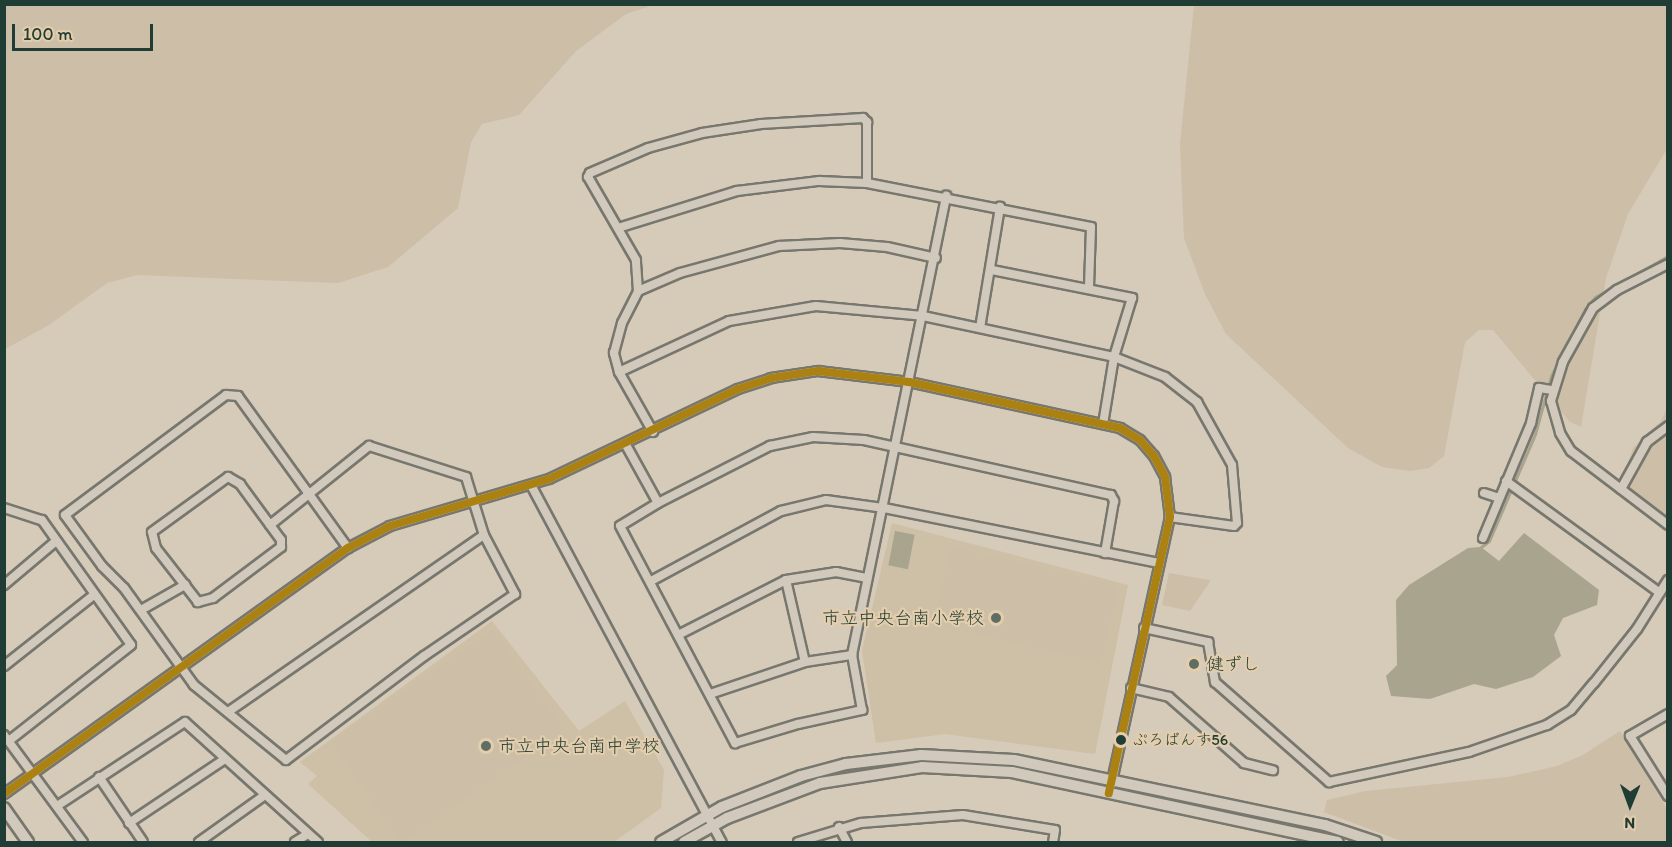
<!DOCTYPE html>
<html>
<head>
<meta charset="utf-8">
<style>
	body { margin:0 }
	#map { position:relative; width:1672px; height:847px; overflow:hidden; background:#d6cab9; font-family:Itim,"Klee One",sans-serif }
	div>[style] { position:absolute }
	.built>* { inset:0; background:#cdc0a7 }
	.green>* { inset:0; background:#ccbea7; transform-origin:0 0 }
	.water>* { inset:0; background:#a8a48e; transform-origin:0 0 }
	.stream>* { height:3px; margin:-1.5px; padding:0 1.5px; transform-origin:1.5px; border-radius:1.5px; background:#a8a48e }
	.roads { filter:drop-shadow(2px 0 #77776e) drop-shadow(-2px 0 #77776e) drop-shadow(0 2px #77776e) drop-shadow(0 -2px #77776e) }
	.minor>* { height:8px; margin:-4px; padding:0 4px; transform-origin:4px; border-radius:4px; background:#d2c9bd }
	.tertiary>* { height:10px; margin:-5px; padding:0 5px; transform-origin:5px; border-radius:5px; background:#d2c9bd }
	.bus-1>* { height:8px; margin:-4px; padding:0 4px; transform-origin:4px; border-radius:4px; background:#ab8112 }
	.dots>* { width:16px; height:16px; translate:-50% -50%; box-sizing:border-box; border:3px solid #e3cdac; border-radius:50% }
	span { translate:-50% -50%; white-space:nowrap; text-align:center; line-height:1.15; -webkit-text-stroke:4.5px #e3cdac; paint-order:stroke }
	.bus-label { font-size:16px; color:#1f3d34 }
	.left { translate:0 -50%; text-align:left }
	.poi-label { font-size:18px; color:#1f3d34 }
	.right { translate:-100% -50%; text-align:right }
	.frame { position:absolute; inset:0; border:6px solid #1f3d34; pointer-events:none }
	.north { position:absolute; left:1600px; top:775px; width:60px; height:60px; -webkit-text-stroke:4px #e3cdac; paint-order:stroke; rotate:181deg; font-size:16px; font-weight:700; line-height:24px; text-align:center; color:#1f3d34 }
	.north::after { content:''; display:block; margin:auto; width:21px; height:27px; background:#1f3d34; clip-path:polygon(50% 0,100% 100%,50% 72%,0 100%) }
	.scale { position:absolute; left:12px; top:24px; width:141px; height:27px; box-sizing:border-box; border:3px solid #1f3d34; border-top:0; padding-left:8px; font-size:18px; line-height:21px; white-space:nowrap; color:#1f3d34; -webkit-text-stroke:4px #e3cdac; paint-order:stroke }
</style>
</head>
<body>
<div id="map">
	<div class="built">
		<div style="clip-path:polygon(892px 523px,1128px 585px,1095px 754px,945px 734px,876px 743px,862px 651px)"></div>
		<div style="clip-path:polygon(492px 621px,579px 731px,625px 701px,664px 770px,661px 808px,614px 842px,372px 842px,308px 784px,317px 776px,300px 762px)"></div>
	</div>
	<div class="green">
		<div style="clip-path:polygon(5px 4px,653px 4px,653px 5px,626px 14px,576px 51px,519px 115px,482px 124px,471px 142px,458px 208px,388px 267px,338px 283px,137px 275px,107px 283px,49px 325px,5px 349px)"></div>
		<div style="clip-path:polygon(1194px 5px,1667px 5px,1667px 149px,1628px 214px,1606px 278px,1581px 427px,1569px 421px,1493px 330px,1479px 330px,1465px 342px,1444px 456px,1429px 468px,1410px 471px,1382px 467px,1348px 448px,1226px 334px,1205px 294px,1184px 238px,1180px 144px)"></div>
		<div style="clip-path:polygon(1667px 408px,1667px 518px,1620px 487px,1633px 448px,1661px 421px)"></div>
		<div style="left:951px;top:547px;width:172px;height:79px;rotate:13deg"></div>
		<div style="clip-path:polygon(1169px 573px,1209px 580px,1211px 580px,1190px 611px,1162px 605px)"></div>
		<div style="left:493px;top:629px;width:123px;height:197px;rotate:55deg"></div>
		<div style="clip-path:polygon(1620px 731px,1667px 809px,1667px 842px,1404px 842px,1324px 812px,1327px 800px,1366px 791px,1508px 777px,1557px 766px,1583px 755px)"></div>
	</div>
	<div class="water">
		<div style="left:895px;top:531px;width:20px;height:35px;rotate:11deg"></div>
		<div style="clip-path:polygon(1524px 533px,1599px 590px,1597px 605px,1563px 618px,1554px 635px,1561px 656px,1533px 677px,1496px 689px,1474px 684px,1430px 699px,1391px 696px,1386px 676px,1397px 665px,1396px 600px,1409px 585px,1468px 548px,1481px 547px,1499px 561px)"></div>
	</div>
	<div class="stream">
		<div style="left:1481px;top:547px;width:10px;rotate:-37deg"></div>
		<div style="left:1489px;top:541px;width:116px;rotate:-66.7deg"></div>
		<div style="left:1535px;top:434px;width:60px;rotate:-74.6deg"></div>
		<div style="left:1551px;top:376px;width:75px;rotate:-63.1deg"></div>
		<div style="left:1585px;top:309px;width:16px;rotate:-50deg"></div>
		<div style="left:1595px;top:297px;width:84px;rotate:-29.3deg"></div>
	</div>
	<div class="roads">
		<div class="minor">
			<div style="left:618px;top:228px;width:125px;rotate:-17.3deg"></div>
			<div style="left:737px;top:191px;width:83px;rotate:-7deg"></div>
			<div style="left:819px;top:181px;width:48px;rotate:2.4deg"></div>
			<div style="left:867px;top:183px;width:228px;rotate:11.1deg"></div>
			<div style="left:1091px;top:227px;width:61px;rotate:91.9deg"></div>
			<div style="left:1668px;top:264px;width:57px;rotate:153deg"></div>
			<div style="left:1617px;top:290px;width:30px;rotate:143deg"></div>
			<div style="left:1593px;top:308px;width:62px;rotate:119.1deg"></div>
			<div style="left:1563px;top:362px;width:41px;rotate:107.1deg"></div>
			<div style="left:1551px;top:401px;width:33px;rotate:74deg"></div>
			<div style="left:1560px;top:433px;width:21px;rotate:59deg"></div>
			<div style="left:1571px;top:451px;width:122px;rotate:37.3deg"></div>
			<div style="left:992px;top:270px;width:143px;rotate:11.3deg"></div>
			<div style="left:1132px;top:298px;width:62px;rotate:107deg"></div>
			<div style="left:1114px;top:357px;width:68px;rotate:99.3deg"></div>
			<div style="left:638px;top:291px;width:46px;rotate:-23.2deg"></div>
			<div style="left:680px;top:273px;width:103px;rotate:-15.3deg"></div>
			<div style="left:779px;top:246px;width:61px;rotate:-2.8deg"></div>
			<div style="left:840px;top:243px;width:47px;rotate:4.9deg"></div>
			<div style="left:887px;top:247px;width:50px;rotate:12.7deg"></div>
			<div style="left:980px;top:328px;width:123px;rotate:-80.6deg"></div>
			<div style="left:619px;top:372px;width:20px;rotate:-105deg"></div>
			<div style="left:614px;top:353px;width:31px;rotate:-75deg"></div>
			<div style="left:622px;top:323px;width:36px;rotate:-63deg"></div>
			<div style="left:638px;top:291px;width:31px;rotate:-94deg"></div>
			<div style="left:636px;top:260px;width:96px;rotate:-120deg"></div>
			<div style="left:588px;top:177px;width:4px;rotate:-63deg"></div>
			<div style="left:590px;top:173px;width:63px;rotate:-23.3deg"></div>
			<div style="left:648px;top:148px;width:56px;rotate:-15.5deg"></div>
			<div style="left:702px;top:133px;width:60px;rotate:-8.7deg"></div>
			<div style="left:761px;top:124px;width:102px;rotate:-3.4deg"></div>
			<div style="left:863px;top:118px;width:6px;rotate:45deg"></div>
			<div style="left:867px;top:122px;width:61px;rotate:90deg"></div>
			<div style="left:653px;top:432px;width:69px;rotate:-119.5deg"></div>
			<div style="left:619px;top:372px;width:121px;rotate:-24.9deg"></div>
			<div style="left:729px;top:321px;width:88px;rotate:-9.8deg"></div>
			<div style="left:816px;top:306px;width:107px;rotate:5.3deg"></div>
			<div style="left:923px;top:316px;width:195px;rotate:12.1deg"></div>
			<div style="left:1114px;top:357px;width:55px;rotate:21.4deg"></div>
			<div style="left:1165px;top:377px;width:41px;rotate:38deg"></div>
			<div style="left:1197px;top:402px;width:72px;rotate:60.9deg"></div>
			<div style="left:1232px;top:465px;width:58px;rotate:85.1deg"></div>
			<div style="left:1237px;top:523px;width:4px;rotate:135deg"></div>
			<div style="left:1234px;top:526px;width:65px;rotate:-172deg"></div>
			<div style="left:626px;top:445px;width:66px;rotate:61.1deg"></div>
			<div style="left:658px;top:503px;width:44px;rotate:148.8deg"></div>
			<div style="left:620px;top:526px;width:246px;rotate:62.1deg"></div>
			<div style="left:735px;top:743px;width:66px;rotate:-16.8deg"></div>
			<div style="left:798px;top:724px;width:66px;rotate:-12.3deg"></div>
			<div style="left:862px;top:710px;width:56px;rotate:-100.3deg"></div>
			<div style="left:852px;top:655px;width:469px;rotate:-78.4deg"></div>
			<div style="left:228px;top:477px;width:14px;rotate:30deg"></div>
			<div style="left:240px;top:484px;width:69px;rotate:53.8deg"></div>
			<div style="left:281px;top:540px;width:7px;rotate:90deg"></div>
			<div style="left:281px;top:547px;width:85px;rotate:143.1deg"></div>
			<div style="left:213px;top:598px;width:16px;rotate:165deg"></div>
			<div style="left:198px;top:602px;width:68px;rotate:-127.9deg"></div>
			<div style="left:156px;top:548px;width:16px;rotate:-104deg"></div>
			<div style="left:152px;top:532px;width:94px;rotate:-35.9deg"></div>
			<div style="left:1506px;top:481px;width:190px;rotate:36deg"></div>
			<div style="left:531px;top:485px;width:405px;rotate:61.9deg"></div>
			<div style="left:1621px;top:489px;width:54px;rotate:-61deg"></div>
			<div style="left:1647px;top:442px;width:26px;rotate:-37deg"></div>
			<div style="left:1484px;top:493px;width:16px;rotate:18deg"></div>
			<div style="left:658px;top:503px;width:126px;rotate:-27deg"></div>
			<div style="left:770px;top:446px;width:44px;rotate:-11.8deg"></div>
			<div style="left:813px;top:437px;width:51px;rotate:3.4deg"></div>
			<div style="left:864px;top:440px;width:253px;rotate:12.6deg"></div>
			<div style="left:1111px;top:495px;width:7px;rotate:63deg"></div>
			<div style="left:1114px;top:501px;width:53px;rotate:99.8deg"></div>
			<div style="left:4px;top:508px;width:40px;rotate:18deg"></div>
			<div style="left:42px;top:520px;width:153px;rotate:54.5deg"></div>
			<div style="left:131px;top:645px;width:154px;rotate:141.9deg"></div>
			<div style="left:270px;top:525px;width:50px;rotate:-38.5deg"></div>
			<div style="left:309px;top:494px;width:77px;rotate:-38.7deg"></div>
			<div style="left:369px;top:446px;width:102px;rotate:17.7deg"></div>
			<div style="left:466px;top:477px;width:61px;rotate:72.8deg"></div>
			<div style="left:484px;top:535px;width:67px;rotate:62.3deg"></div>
			<div style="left:515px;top:594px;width:110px;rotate:145.7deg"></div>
			<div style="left:424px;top:656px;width:173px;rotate:143deg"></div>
			<div style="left:286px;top:760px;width:119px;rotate:-140.8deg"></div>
			<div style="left:194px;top:685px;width:120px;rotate:-125.8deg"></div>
			<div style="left:124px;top:588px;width:31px;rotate:-135deg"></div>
			<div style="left:102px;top:566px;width:63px;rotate:-126deg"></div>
			<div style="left:65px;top:515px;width:201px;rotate:-36.7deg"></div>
			<div style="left:226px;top:395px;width:12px;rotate:5deg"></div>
			<div style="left:238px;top:396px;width:121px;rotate:54.1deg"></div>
			<div style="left:309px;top:494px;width:67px;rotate:54.2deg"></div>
			<div style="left:1483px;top:538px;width:125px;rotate:-67.3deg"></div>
			<div style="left:1531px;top:423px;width:36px;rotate:-77deg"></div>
			<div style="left:1539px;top:388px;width:12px;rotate:9deg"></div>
			<div style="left:786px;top:580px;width:84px;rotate:77deg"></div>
			<div style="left:651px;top:581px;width:148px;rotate:-28.3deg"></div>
			<div style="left:781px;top:511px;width:46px;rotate:-13.7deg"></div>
			<div style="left:826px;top:500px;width:59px;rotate:7.9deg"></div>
			<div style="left:884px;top:508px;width:280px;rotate:11.3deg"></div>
			<div style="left:4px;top:585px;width:68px;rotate:-40.2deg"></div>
			<div style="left:141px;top:610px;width:51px;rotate:-29.6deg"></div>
			<div style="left:1144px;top:628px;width:66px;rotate:12.3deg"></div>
			<div style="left:1208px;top:642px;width:41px;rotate:80.1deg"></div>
			<div style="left:1215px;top:682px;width:152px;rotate:41.3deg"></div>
			<div style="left:1329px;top:782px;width:143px;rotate:-12.1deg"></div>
			<div style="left:1469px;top:752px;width:83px;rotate:-19.1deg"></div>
			<div style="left:1547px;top:725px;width:28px;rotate:-32deg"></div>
			<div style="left:1571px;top:710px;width:35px;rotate:-50deg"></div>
			<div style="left:1594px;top:683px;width:69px;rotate:-51.5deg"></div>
			<div style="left:1637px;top:629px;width:58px;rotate:-57.7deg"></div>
			<div style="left:678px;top:635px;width:121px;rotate:-27deg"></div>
			<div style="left:786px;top:580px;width:51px;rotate:-9.1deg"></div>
			<div style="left:836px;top:572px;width:32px;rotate:11deg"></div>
			<div style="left:4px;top:666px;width:115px;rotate:-38.3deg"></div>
			<div style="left:1131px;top:688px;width:39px;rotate:13deg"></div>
			<div style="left:1169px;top:697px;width:100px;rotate:41.3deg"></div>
			<div style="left:1244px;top:763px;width:30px;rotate:14deg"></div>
			<div style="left:710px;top:694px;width:100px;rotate:-18.6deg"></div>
			<div style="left:805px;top:662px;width:48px;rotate:-8.5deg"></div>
			<div style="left:228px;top:712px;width:311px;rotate:-34.7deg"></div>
			<div style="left:1668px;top:714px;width:44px;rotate:149.9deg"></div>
			<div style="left:1630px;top:736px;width:71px;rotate:57.7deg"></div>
			<div style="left:4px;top:735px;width:133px;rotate:53.6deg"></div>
			<div style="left:99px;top:777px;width:78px;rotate:55.9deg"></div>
			<div style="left:4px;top:794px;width:423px;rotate:-35.6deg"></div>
			<div style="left:348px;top:548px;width:47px;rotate:-27.6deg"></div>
			<div style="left:390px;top:526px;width:166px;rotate:-16.5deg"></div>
			<div style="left:549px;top:479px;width:209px;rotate:-25.5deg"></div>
			<div style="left:738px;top:389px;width:35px;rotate:-18deg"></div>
			<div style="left:771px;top:378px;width:48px;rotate:-8.5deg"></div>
			<div style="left:818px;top:371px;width:92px;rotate:6.9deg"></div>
			<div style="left:909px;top:382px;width:216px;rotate:12.3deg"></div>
			<div style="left:1120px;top:428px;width:23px;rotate:31deg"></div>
			<div style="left:1140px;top:440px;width:21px;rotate:49deg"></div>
			<div style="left:1154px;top:456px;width:24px;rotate:62deg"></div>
			<div style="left:1165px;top:477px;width:40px;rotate:82.9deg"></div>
			<div style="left:1170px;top:517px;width:274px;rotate:102.4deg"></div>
			<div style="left:57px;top:806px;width:153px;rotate:-33.3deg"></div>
			<div style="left:185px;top:722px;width:179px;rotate:42.1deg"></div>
			<div style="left:129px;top:823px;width:115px;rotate:-33.7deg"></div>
			<div style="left:839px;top:827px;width:17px;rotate:62deg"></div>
			<div style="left:199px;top:842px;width:81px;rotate:-35.5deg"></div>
			<div style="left:295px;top:842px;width:15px;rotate:-32deg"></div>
			<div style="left:798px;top:842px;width:66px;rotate:-16.8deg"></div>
			<div style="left:861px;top:823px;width:102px;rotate:-4.5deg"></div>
			<div style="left:963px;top:815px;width:93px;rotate:9.3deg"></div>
			<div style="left:1055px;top:830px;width:12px;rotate:99deg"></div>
		</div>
		<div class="tertiary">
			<div style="left:4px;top:808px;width:42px;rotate:54.8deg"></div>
			<div style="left:661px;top:842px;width:70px;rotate:-29.8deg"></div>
			<div style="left:722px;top:807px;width:85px;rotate:-21.4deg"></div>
			<div style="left:801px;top:776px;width:47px;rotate:-14.9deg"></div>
			<div style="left:846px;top:764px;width:76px;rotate:-6.8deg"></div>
			<div style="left:921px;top:755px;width:93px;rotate:3.1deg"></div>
			<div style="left:1014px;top:760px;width:318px;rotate:11.8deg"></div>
			<div style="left:1325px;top:825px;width:54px;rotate:18.4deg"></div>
			<div style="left:684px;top:842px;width:49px;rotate:-29.2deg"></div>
			<div style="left:727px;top:818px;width:99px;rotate:-20.6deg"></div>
			<div style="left:820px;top:783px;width:103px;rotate:-8.9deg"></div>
			<div style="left:922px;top:767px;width:90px;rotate:3.2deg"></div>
			<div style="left:1012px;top:772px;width:333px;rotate:12.1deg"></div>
		</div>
	</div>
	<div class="bus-1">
		<div style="left:4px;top:794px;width:423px;rotate:-35.6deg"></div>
		<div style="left:348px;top:548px;width:47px;rotate:-27.6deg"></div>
		<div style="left:390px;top:526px;width:166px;rotate:-16.5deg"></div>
		<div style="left:549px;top:479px;width:209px;rotate:-25.5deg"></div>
		<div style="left:738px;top:389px;width:35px;rotate:-18deg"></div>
		<div style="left:771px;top:378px;width:48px;rotate:-8.5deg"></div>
		<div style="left:818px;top:371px;width:92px;rotate:6.9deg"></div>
		<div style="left:909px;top:382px;width:216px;rotate:12.3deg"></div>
		<div style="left:1120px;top:428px;width:23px;rotate:31deg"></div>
		<div style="left:1140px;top:440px;width:21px;rotate:49deg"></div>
		<div style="left:1154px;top:456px;width:24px;rotate:62deg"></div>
		<div style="left:1165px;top:477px;width:40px;rotate:82.9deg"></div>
		<div style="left:1170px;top:517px;width:283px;rotate:102.5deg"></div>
	</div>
	<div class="dots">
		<div style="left:996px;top:618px;background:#5f6e63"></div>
		<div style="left:1194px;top:664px;background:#5f6e63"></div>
		<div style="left:1121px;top:740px;background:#1f3d34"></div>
		<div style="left:486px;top:746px;background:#5f6e63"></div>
	</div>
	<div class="bus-label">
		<span class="left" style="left:1132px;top:740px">ぷろばんす56</span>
	</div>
	<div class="poi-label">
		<span class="right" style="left:984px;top:618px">市立中央台南小学校</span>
		<span class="left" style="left:1206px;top:664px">健ずし</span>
		<span class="left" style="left:498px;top:746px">市立中央台南中学校</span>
	</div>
	<div class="frame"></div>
	<div class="north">N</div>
	<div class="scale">100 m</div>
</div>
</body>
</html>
